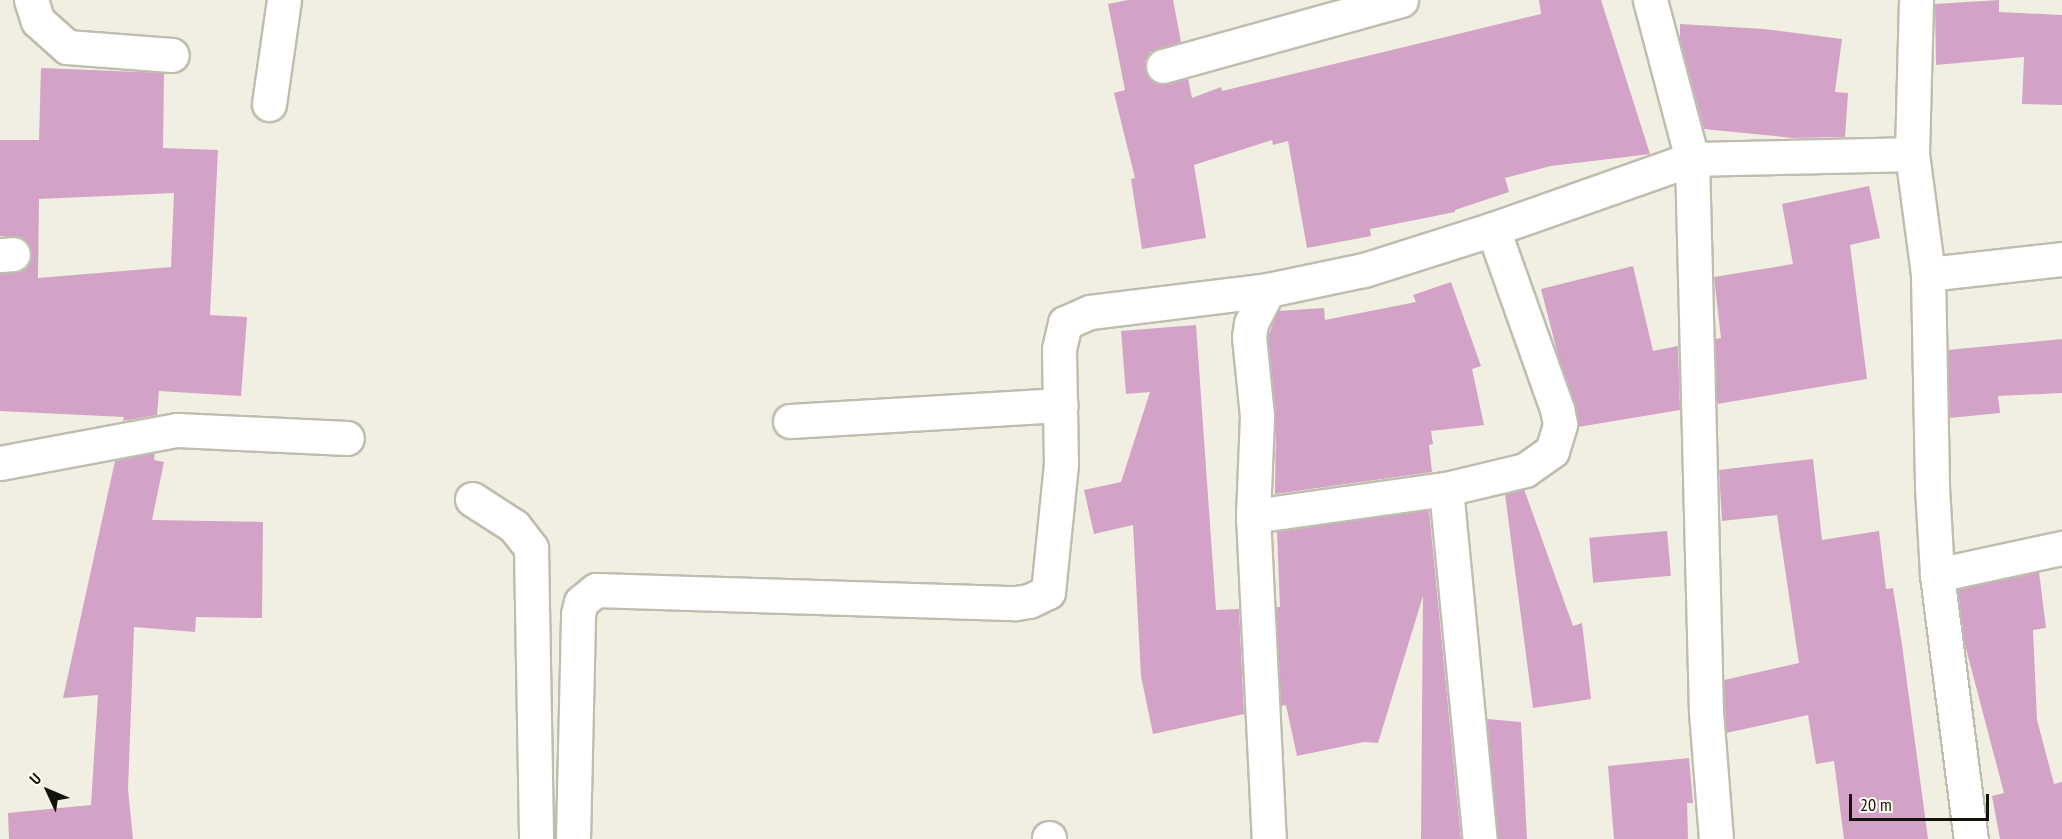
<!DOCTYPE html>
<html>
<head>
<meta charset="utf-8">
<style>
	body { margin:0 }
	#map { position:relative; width:2062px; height:839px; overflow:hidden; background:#f1efe1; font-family:"PT Sans Narrow",sans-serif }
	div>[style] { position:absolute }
	.building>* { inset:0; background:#d3a2c7; transform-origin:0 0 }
	.roads { filter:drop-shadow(2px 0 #bfbdaf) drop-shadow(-2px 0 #bfbdaf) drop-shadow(0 2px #bfbdaf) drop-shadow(0 -2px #bfbdaf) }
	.minor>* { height:33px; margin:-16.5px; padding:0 16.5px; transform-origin:16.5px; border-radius:16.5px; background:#fff }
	span { translate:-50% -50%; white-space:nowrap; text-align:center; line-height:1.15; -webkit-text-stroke:4.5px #fffcee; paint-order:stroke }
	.north { position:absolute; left:18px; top:761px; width:60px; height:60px; -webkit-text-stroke:4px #fffcee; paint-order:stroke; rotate:314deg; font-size:16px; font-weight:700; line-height:24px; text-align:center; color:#13130e }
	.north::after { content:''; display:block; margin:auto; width:21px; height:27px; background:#13130e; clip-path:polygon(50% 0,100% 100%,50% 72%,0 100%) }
	.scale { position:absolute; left:1849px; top:794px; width:140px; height:27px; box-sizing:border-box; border:3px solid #13130e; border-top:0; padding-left:8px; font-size:18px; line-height:21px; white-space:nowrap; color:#13130e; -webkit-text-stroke:4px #fffcee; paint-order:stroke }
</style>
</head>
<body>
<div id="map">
	<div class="building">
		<div style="clip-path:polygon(1128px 0,1173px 0,1181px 42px,1150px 52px,1145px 61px,1145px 70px,1149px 79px,1159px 84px,1188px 78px,1192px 98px,1221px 87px,1222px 91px,1541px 14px,1539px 0,1601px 0,1650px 154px,1551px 166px,1505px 178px,1509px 192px,1455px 210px,1455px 212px,1370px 229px,1371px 236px,1307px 248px,1288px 141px,1273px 145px,1272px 140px,1194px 165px,1206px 238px,1142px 249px,1131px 179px,1135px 178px,1114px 93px,1125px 90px,1108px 4px)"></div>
		<div style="clip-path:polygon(1999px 0,1999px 12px,2062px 15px,2062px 105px,2022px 104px,2024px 57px,1936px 65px,1935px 4px)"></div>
		<div style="clip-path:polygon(1680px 24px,1764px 29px,1842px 39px,1835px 92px,1848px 93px,1845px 137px,1794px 138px,1704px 129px,1680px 39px)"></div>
		<div style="clip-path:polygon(evenodd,41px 68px,164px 73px,163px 148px,218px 150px,210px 315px,247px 317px,241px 396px,159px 391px,157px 415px,123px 421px,124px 417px,0 411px,0 274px,23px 270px,30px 263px,32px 253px,29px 244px,22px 237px,0 236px,0 140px,39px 140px,41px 68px,174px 193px,171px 267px,38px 278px,39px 199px,174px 193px)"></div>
		<div style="clip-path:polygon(1869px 186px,1880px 238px,1850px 245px,1867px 379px,1717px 404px,1715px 339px,1721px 338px,1714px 277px,1793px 264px,1782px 204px)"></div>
		<div style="clip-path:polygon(1633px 266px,1653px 351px,1678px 346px,1680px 410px,1578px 427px,1575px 405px,1558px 355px,1541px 289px)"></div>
		<div style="clip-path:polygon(1451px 282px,1481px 366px,1472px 369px,1484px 425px,1431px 431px,1433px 444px,1429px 445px,1432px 472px,1275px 494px,1276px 414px,1268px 337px,1278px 311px,1324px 308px,1325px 320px,1416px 302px,1413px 295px)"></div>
		<div style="clip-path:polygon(1196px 325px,1216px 610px,1239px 609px,1244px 714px,1153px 734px,1141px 676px,1133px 525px,1094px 534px,1084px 490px,1121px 482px,1150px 392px,1126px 394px,1121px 331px)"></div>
		<div style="clip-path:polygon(2062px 339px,2062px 393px,1998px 396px,2000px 413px,1949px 418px,1948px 350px)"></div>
		<div style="clip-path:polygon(155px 453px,154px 460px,164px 462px,152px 520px,263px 522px,262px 618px,196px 617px,195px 632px,134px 627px,128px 789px,133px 839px,9px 839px,8px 813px,91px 805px,98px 695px,63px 698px,115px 461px)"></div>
		<div style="clip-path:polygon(1813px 459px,1822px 540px,1879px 531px,1886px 589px,1893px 588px,1902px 645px,1928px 839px,1844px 839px,1834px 761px,1816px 764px,1808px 715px,1726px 733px,1724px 680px,1799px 663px,1777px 515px,1722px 521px,1719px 470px)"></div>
		<div style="clip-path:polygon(1524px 489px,1573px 626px,1582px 623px,1591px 699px,1533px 708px,1505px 494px)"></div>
		<div style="clip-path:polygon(1429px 510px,1461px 839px,1421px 839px,1423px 596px,1378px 743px,1364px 742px,1297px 756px,1286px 705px,1281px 706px,1276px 607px,1280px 607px,1277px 532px)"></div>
		<div style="left:1667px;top:531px;width:45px;height:78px;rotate:85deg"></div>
		<div style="clip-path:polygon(2039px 572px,2046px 628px,2033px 630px,2037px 720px,2054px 784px,2062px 782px,2062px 839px,2000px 839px,1992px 796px,2004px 793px,1964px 641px,1958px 590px)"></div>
		<div style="clip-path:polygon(1487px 719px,1521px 722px,1527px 839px,1498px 839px)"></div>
		<div style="clip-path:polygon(1689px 758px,1693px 803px,1687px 803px,1688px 839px,1614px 839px,1608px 766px)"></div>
	</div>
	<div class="roads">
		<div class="minor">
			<div style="left:31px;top:0;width:22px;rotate:72deg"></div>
			<div style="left:38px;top:21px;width:39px;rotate:42deg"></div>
			<div style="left:67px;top:47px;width:105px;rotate:4.4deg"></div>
			<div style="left:1650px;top:0;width:164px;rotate:75.2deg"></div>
			<div style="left:1692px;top:159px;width:553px;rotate:88.55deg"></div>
			<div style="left:1706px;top:712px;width:127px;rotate:85.5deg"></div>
			<div style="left:1916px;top:0;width:154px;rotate:91.5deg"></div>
			<div style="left:1912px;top:154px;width:121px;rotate:82.4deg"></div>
			<div style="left:1928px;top:274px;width:213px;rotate:88.9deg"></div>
			<div style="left:1932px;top:487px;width:88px;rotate:86.7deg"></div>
			<div style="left:1937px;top:575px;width:266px;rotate:82.7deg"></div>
			<div style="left:1163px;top:66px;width:247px;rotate:-15.5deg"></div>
			<div style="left:269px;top:104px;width:105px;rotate:-81.8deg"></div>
			<div style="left:0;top:255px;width:13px;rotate:-4deg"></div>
			<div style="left:1928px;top:274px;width:135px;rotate:-6.4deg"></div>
			<div style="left:1268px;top:290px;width:37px;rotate:117deg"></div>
			<div style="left:1251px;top:323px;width:14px;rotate:98deg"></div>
			<div style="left:1249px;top:337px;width:79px;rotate:84.2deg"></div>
			<div style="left:1257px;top:416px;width:100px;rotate:92.3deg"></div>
			<div style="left:1253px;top:516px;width:323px;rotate:87.2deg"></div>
			<div style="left:790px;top:421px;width:271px;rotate:-3.4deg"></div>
			<div style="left:0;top:463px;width:180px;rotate:-10.6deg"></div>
			<div style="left:177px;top:430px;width:170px;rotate:2.7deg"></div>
			<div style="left:1446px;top:489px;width:352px;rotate:84.5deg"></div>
			<div style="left:472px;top:499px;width:50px;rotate:32.7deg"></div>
			<div style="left:514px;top:526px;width:28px;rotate:52deg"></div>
			<div style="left:531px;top:548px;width:291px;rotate:89deg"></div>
			<div style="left:1253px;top:516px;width:195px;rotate:-8deg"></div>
			<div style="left:1446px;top:489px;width:81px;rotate:-13.5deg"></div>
			<div style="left:1525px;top:470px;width:33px;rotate:-35deg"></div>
			<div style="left:1552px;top:451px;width:28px;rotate:-73deg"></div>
			<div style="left:1560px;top:424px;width:15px;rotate:-101deg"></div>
			<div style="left:1557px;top:409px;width:191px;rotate:-109.6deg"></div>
			<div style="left:1937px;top:575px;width:128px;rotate:-12.2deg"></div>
			<div style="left:573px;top:839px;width:225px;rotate:-88.7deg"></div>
			<div style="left:578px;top:614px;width:12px;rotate:-76deg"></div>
			<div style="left:581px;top:602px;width:19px;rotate:-39deg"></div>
			<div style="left:596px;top:590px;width:420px;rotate:1.8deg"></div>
			<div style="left:1016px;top:603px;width:13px;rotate:-9deg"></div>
			<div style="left:1029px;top:601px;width:21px;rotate:-25deg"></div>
			<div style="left:1048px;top:592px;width:128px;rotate:-84.2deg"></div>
			<div style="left:1061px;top:465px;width:116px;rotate:-91deg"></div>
			<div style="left:1059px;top:349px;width:27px;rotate:-77deg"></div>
			<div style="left:1065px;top:323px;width:27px;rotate:-24deg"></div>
			<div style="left:1090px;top:312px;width:179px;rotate:-7deg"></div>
			<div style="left:1268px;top:290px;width:98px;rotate:-11.8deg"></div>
			<div style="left:1364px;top:270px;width:135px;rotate:-17.6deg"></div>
			<div style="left:1493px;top:229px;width:211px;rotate:-19.4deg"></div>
			<div style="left:1692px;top:159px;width:220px;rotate:-1.3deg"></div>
			<div style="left:1049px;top:839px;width:1px;rotate:-90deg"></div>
		</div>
	</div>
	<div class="north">U</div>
	<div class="scale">20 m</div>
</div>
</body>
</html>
